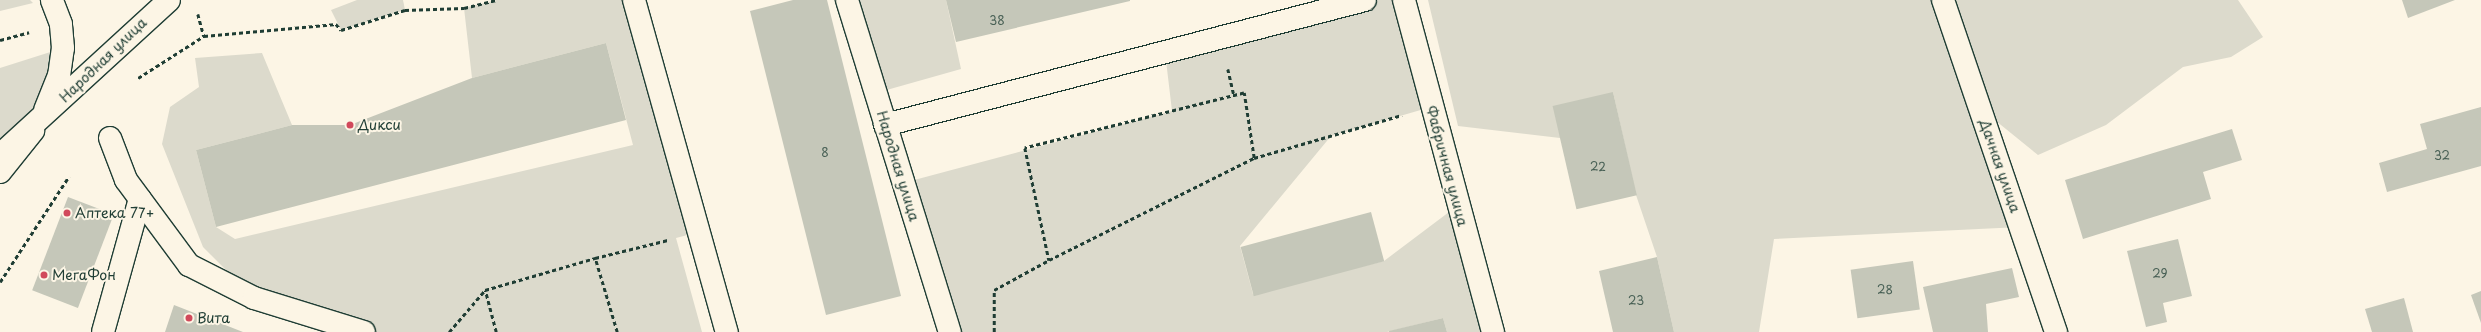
<!DOCTYPE html>
<html>
<head>
<meta charset="utf-8">
<style>
	body { margin:0 }
	#map { position:relative; width:2481px; height:332px; overflow:hidden; background:#fcf5e5; font-family:"Playpen Sans",sans-serif }
	div>[style] { position:absolute }
	.green>* { inset:0; background:#dcdacc }
	.building>* { inset:0; background:#c5c7b9; transform-origin:0 0 }
	.path>* { height:2.5px; margin-top:-1.25px; transform-origin:0; background:repeating-linear-gradient(90deg,#1f3d34 0 4px,transparent 0 7px) }
	.roads { filter:drop-shadow(1px 0 #1f3d34) drop-shadow(-1px 0 #1f3d34) drop-shadow(0 1px #1f3d34) drop-shadow(0 -1px #1f3d34) }
	.service>* { height:22px; margin:-11px; padding:0 11px; transform-origin:11px; border-radius:11px; background:#fcf5e5 }
	.minor>* { height:22px; margin:-11px; padding:0 11px; transform-origin:11px; border-radius:11px; background:#fcf5e5 }
	.secondary>* { height:22px; margin:-11px; padding:0 11px; transform-origin:11px; border-radius:11px; background:#fcf5e5 }
	.primary>* { height:22px; margin:-11px; padding:0 11px; transform-origin:11px; border-radius:11px; background:#fcf5e5 }
	.dots>* { width:11px; height:11px; translate:-50% -50%; box-sizing:border-box; border:2px solid #fcf5e5; border-radius:50% }
	span { translate:-50% -50%; white-space:nowrap; text-align:center; line-height:1.15; -webkit-text-stroke:4px #fcf5e5; paint-order:stroke }
	.number-label { font-size:12px; color:#486055 }
	.number-label span { -webkit-text-stroke-width:0 }
	.street-label { font-size:14px; color:#1f3d34 }
	.poi-label { font-size:14px; color:#1f3d34 }
	.left { translate:0 -50%; text-align:left }
</style>
</head>
<body>
<div id="map">
	<div class="green">
		<div style="clip-path:polygon(0 0,30px 0,33px 3px,0 11px)"></div>
		<div style="clip-path:polygon(357px 0,403px 0,405px 10px,341px 30px,331px 10px)"></div>
		<div style="clip-path:polygon(497px 0,634px 0,699px 232px,676px 238px,702px 332px,364px 332px,254px 298px,203px 247px,162px 144px,170px 107px,199px 87px,195px 58px,262px 53px,292px 125px,196px 150px,216px 227px,235px 239px,633px 145px,606px 43px,472px 78px,464px 8px)"></div>
		<div style="clip-path:polygon(847px 0,946px 0,961px 69px,876px 93px)"></div>
		<div style="clip-path:polygon(1365px 0,1404px 0,1431px 107px,1331px 136px,1240px 246px,1253px 294px,1384px 261px,1457px 206px,1493px 332px,1447px 332px,1443px 318px,1387px 332px,950px 332px,903px 183px,1172px 111px,1165px 52px)"></div>
		<div style="clip-path:polygon(1428px 0,2238px 0,2263px 37px,2231px 57px,2183px 67px,2106px 125px,2038px 155px,1980px 108px,2020px 227px,1774px 239px,1759px 332px,1674px 332px,1657px 257px,1636px 195px,1613px 92px,1560px 138px,1458px 126px)"></div>
		<div style="clip-path:polygon(63px 48px,54px 91px,0 141px,0 68px)"></div>
	</div>
	<div class="building">
		<div style="clip-path:polygon(793px 0,827px 0,901px 296px,826px 315px,750px 11px)"></div>
		<div style="clip-path:polygon(946px 0,1130px 0,1130px 1px,956px 42px)"></div>
		<div style="clip-path:polygon(2402px 0,2455px 0,2408px 18px)"></div>
		<div style="clip-path:polygon(606px 43px,626px 120px,216px 227px,196px 150px,292px 125px,350px 125px,472px 78px)"></div>
		<div style="left:1613px;top:92px;width:106px;height:62px;rotate:77deg"></div>
		<div style="clip-path:polygon(2481px 107px,2481px 166px,2387px 192px,2379px 163px,2427px 149px,2420px 124px)"></div>
		<div style="clip-path:polygon(2232px 129px,2242px 160px,2203px 172px,2211px 199px,2083px 239px,2065px 180px)"></div>
		<div style="left:68px;top:197px;width:49px;height:100px;rotate:21deg"></div>
		<div style="left:1371px;top:212px;width:51px;height:135px;rotate:75deg"></div>
		<div style="clip-path:polygon(2178px 239px,2192px 296px,2163px 303px,2167px 322px,2146px 327px,2127px 251px)"></div>
		<div style="clip-path:polygon(1657px 257px,1674px 332px,1613px 332px,1599px 271px)"></div>
		<div style="left:1913px;top:261px;width:49px;height:63px;rotate:82deg"></div>
		<div style="clip-path:polygon(2012px 268px,2019px 297px,1986px 304px,1988px 332px,1933px 332px,1923px 287px)"></div>
		<div style="clip-path:polygon(2481px 291px,2481px 323px,2471px 295px)"></div>
		<div style="clip-path:polygon(2404px 298px,2413px 332px,2372px 332px,2365px 309px)"></div>
		<div style="clip-path:polygon(174px 305px,243px 332px,165px 332px)"></div>
		<div style="clip-path:polygon(1443px 318px,1447px 332px,1389px 332px,1389px 331px)"></div>
	</div>
	<div class="path">
		<div style="left:198px;top:14px;width:23px;rotate:75deg"></div>
		<div style="left:0;top:40px;width:30px;rotate:-15deg"></div>
		<div style="left:1228px;top:69px;width:28px;rotate:77deg"></div>
		<div style="left:138px;top:78px;width:78px;rotate:-32.5deg"></div>
		<div style="left:204px;top:36px;width:133px;rotate:-5.2deg"></div>
		<div style="left:336px;top:24px;width:8px;rotate:50deg"></div>
		<div style="left:341px;top:30px;width:67px;rotate:-17.4deg"></div>
		<div style="left:405px;top:10px;width:59px;rotate:-1.9deg"></div>
		<div style="left:464px;top:8px;width:34px;rotate:-14deg"></div>
		<div style="left:1254px;top:158px;width:66px;rotate:-98.7deg"></div>
		<div style="left:1244px;top:93px;width:226px;rotate:165.9deg"></div>
		<div style="left:1025px;top:148px;width:115px;rotate:77.9deg"></div>
		<div style="left:1049px;top:260px;width:229px;rotate:-26.5deg"></div>
		<div style="left:1254px;top:158px;width:154px;rotate:-16.2deg"></div>
		<div style="left:0;top:282px;width:126px;rotate:-56.9deg"></div>
		<div style="left:449px;top:332px;width:55px;rotate:-49.4deg"></div>
		<div style="left:496px;top:332px;width:43px;rotate:-104.7deg"></div>
		<div style="left:485px;top:290px;width:115px;rotate:-16.2deg"></div>
		<div style="left:617px;top:332px;width:77px;rotate:-106.6deg"></div>
		<div style="left:595px;top:258px;width:75px;rotate:-13.9deg"></div>
		<div style="left:994px;top:332px;width:42px;rotate:-90deg"></div>
		<div style="left:994px;top:290px;width:63px;rotate:-28.6deg"></div>
	</div>
	<div class="roads">
		<div class="service">
			<div style="left:634px;top:0;width:345px;rotate:74.4deg"></div>
			<div style="left:847px;top:0;width:348px;rotate:72.8deg"></div>
			<div style="left:885px;top:125px;width:496px;rotate:-14.6deg"></div>
			<div style="left:110px;top:138px;width:45px;rotate:69.1deg"></div>
			<div style="left:126px;top:180px;width:106px;rotate:53.5deg"></div>
			<div style="left:189px;top:265px;width:73px;rotate:26.9deg"></div>
			<div style="left:254px;top:298px;width:115px;rotate:17.2deg"></div>
			<div style="left:103px;top:332px;width:138px;rotate:-74.5deg"></div>
		</div>
		<div class="minor">
			<div style="left:1404px;top:0;width:344px;rotate:75deg"></div>
			<div style="left:1943px;top:0;width:351px;rotate:71.2deg"></div>
		</div>
		<div class="secondary">
			<div style="left:0;top:172px;width:53px;rotate:-51.2deg"></div>
		</div>
		<div class="primary">
			<div style="left:45px;top:110px;width:37px;rotate:-68deg"></div>
			<div style="left:59px;top:76px;width:28px;rotate:-82deg"></div>
			<div style="left:63px;top:48px;width:24px;rotate:-95deg"></div>
			<div style="left:61px;top:24px;width:26px;rotate:-111deg"></div>
			<div style="left:0;top:155px;width:229px;rotate:-42.5deg"></div>
		</div>
	</div>
	<div class="dots">
		<div style="left:350px;top:125px;background:#d1495b"></div>
		<div style="left:67px;top:213px;background:#d1495b"></div>
		<div style="left:44px;top:275px;background:#d1495b"></div>
		<div style="left:189px;top:318px;background:#d1495b"></div>
	</div>
	<div class="number-label">
		<span style="left:997px;top:21px">38</span>
		<span style="left:825px;top:153px">8</span>
		<span style="left:2442px;top:156px">32</span>
		<span style="left:1598px;top:167px">22</span>
		<span style="left:2160px;top:274px">29</span>
		<span style="left:1885px;top:290px">28</span>
		<span style="left:1636px;top:301px">23</span>
	</div>
	<div class="street-label">
		<span style="left:103px;top:60px;rotate:-44deg">Народная улица</span>
		<span style="left:898px;top:166px;rotate:73deg">Народная улица</span>
		<span style="left:1447px;top:166px;rotate:75deg">Фабричная улица</span>
		<span style="left:2000px;top:166px;rotate:71deg">Дачная улица</span>
	</div>
	<div class="poi-label">
		<span class="left" style="left:358px;top:125px">Дикси</span>
		<span class="left" style="left:75px;top:213px">Аптека 77+</span>
		<span class="left" style="left:52px;top:275px">МегаФон</span>
		<span class="left" style="left:197px;top:318px">Вита</span>
	</div>
</div>
</body>
</html>
